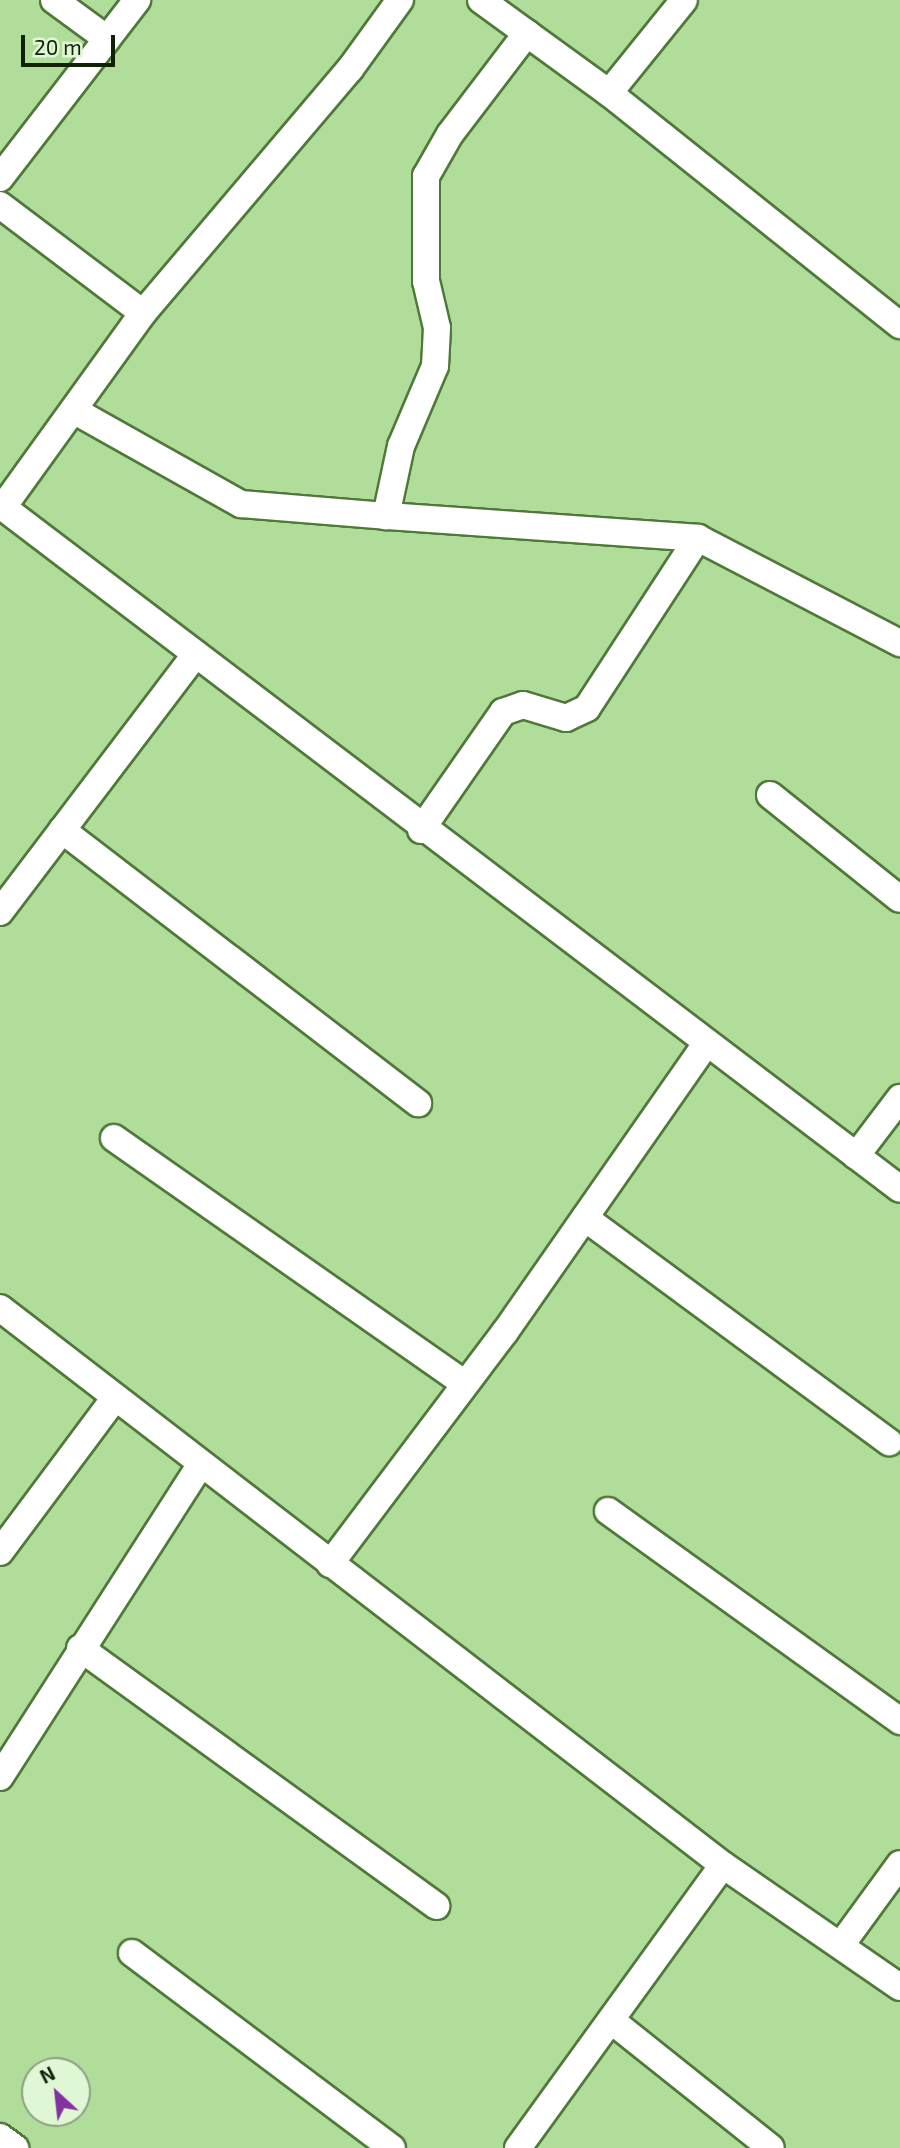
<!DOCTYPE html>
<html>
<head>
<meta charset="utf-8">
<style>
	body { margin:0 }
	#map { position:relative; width:900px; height:2148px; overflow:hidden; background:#b0dd9a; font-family:"Exo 2",sans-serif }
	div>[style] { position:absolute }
	.roads { filter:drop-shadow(2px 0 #50783a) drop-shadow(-2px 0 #50783a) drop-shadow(0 2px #50783a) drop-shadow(0 -2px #50783a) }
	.street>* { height:26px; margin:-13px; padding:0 13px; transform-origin:13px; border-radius:13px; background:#fff }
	span { translate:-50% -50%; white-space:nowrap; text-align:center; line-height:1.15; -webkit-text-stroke:5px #e0f7d5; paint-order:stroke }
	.north { position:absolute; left:21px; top:2057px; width:70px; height:70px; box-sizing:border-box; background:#e0f7d5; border:2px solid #8da183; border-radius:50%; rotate:333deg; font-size:19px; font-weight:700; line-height:28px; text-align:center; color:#102107 }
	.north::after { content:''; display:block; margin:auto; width:24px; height:32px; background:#8332a1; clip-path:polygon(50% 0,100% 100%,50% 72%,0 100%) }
	.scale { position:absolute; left:21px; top:35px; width:94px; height:32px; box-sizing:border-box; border:4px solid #102107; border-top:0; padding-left:9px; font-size:21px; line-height:24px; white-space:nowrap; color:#102107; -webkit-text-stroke:5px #e0f7d5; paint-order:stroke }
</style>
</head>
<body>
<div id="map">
	<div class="roads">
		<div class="street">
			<div style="left:54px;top:0;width:66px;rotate:36.3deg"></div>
			<div style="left:481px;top:0;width:158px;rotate:36deg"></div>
			<div style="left:609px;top:93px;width:372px;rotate:38.6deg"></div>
			<div style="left:527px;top:33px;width:127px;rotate:127.3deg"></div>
			<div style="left:450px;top:134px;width:48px;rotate:119.7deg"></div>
			<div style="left:426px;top:176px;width:105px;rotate:90deg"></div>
			<div style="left:426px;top:281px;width:48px;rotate:76.8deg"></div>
			<div style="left:437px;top:328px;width:38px;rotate:93deg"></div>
			<div style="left:435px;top:366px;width:87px;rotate:113deg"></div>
			<div style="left:401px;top:446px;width:72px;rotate:102.1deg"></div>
			<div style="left:386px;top:516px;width:313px;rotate:4deg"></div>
			<div style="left:698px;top:538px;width:228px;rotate:27.5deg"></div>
			<div style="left:609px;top:93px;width:119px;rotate:-51.1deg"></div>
			<div style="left:0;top:178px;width:225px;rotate:-52.4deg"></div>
			<div style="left:0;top:205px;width:179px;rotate:37.1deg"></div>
			<div style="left:75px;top:411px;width:190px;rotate:29.3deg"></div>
			<div style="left:241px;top:504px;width:145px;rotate:4.7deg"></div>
			<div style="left:0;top:505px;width:1130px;rotate:37.23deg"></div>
			<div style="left:3px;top:507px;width:239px;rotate:-54.2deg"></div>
			<div style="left:143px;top:313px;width:320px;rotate:-49.7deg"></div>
			<div style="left:350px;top:69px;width:85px;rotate:-54.1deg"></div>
			<div style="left:770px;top:795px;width:166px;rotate:38.7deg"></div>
			<div style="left:62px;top:830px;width:449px;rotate:37.5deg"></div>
			<div style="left:421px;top:830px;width:144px;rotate:-55.2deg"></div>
			<div style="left:503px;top:712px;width:21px;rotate:-19deg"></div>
			<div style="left:523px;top:705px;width:45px;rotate:16.8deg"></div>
			<div style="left:566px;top:718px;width:23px;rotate:-25deg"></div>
			<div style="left:587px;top:708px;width:203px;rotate:-56.9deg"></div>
			<div style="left:0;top:912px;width:324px;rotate:-52.8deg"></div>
			<div style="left:114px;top:1138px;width:426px;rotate:35deg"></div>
			<div style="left:856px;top:1156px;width:73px;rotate:-52.8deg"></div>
			<div style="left:585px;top:1218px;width:378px;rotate:36.4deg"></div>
			<div style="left:0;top:1308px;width:913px;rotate:37.61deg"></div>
			<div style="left:723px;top:1865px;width:215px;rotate:34.6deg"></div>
			<div style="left:608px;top:1511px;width:360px;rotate:35.7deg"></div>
			<div style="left:0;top:1552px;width:191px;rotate:-53.3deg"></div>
			<div style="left:330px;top:1564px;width:291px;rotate:-53deg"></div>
			<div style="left:505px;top:1332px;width:351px;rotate:-55.1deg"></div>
			<div style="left:80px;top:1648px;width:440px;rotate:35.9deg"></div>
			<div style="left:0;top:1777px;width:368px;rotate:-57.3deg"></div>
			<div style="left:841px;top:1945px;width:100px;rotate:-53.9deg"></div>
			<div style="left:132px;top:1953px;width:325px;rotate:36.9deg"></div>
			<div style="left:612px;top:2021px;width:203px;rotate:38.6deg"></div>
			<div style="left:0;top:2137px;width:19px;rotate:36deg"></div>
			<div style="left:518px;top:2148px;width:349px;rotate:-54.1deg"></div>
		</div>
	</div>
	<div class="north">N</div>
	<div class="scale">20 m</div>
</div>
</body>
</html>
